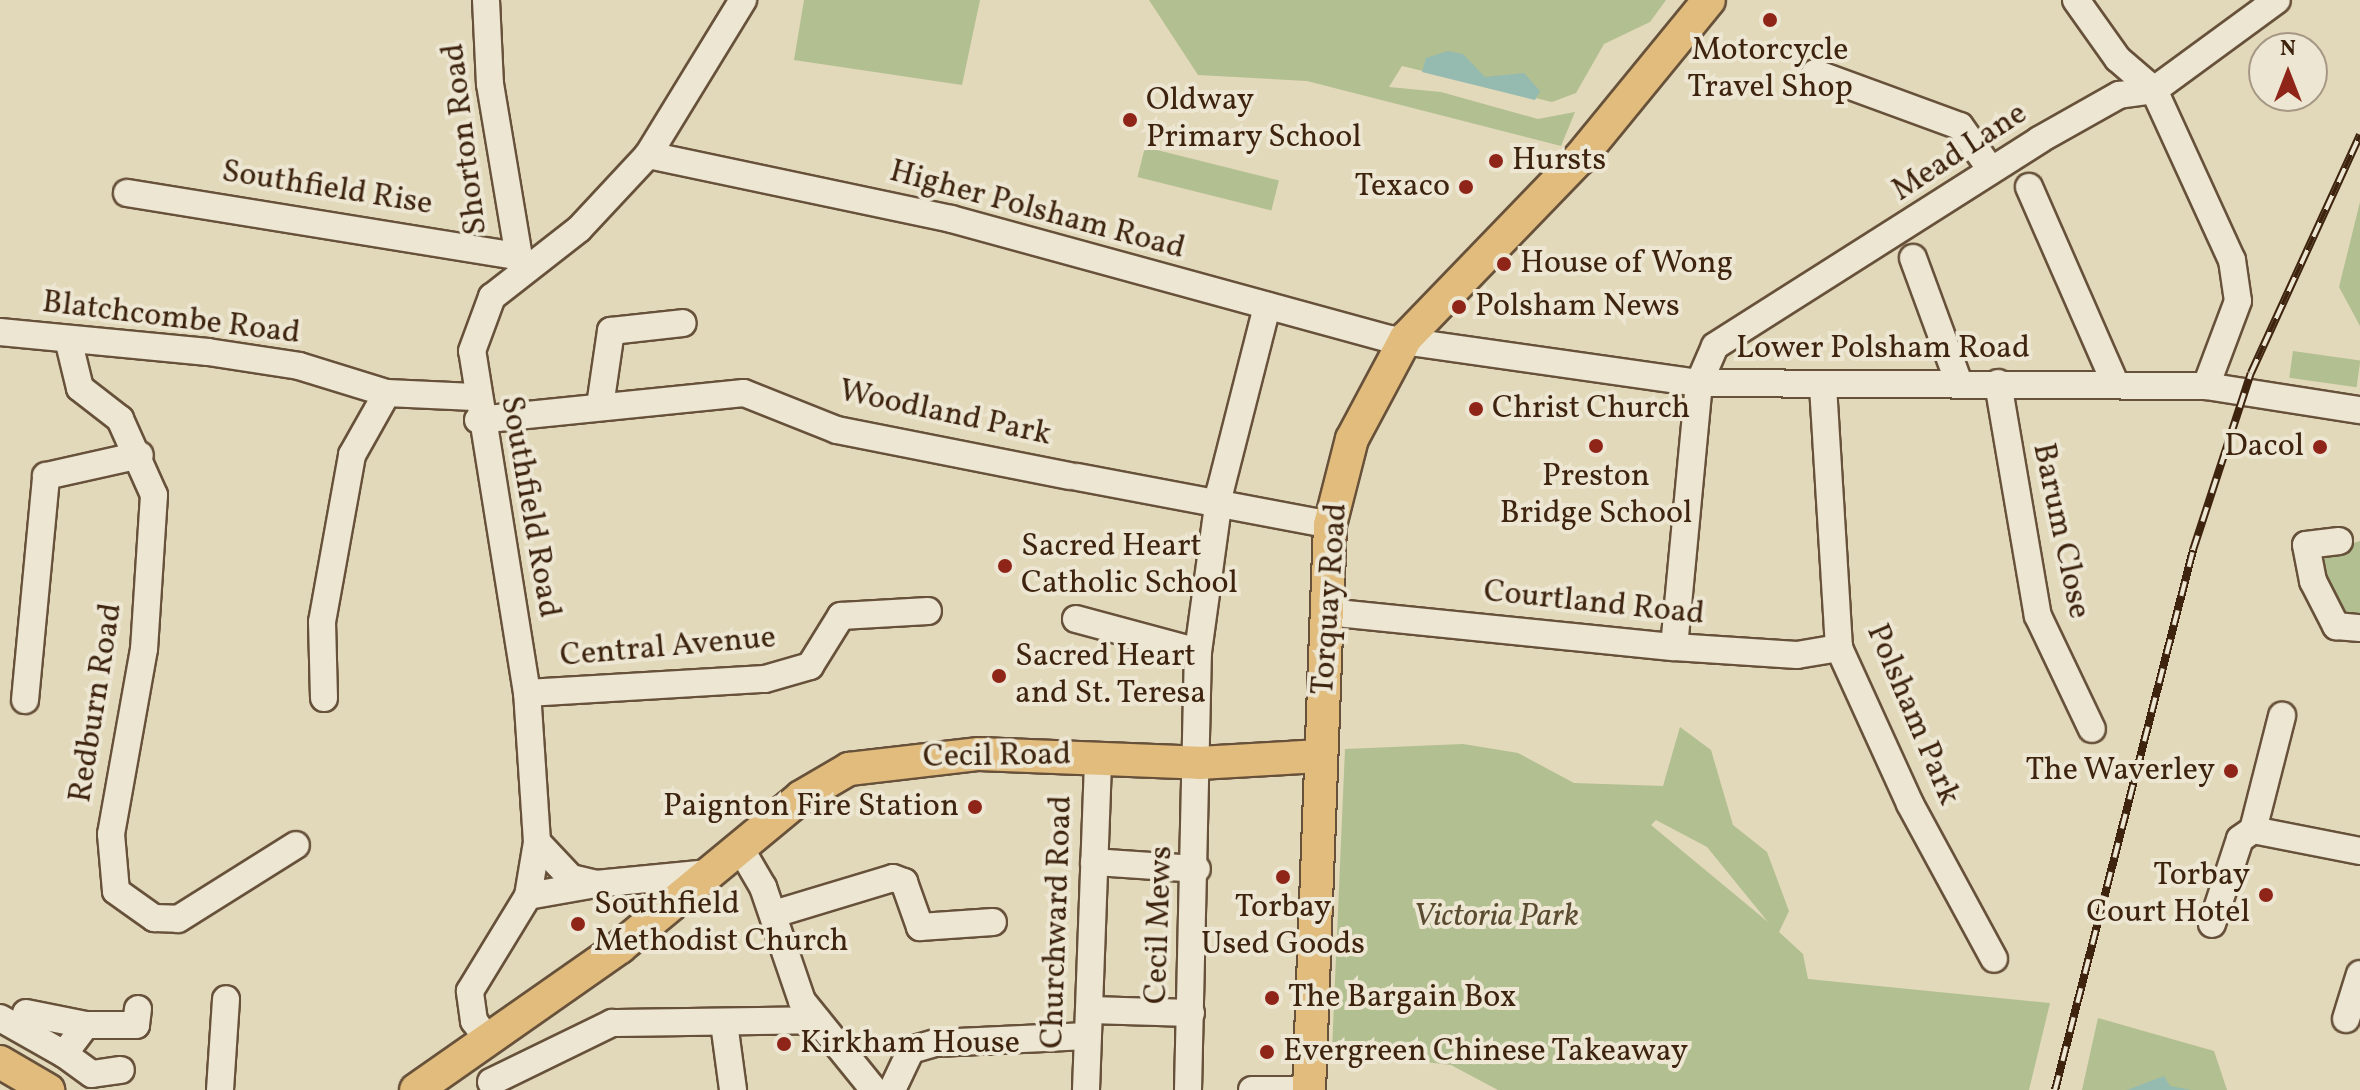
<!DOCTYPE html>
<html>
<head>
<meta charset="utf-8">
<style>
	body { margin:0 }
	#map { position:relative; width:2360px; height:1090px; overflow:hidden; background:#e2d8ba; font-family:Vollkorn,serif }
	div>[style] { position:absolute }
	.green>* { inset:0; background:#b2bf91; transform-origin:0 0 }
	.water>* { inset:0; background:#95bab0 }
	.roads { filter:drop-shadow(2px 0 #67513a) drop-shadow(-2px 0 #67513a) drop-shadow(0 2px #67513a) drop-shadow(0 -2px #67513a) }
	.minor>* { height:26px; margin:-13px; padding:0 13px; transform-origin:13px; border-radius:13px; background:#ece6d2 }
	.major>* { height:32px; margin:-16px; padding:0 16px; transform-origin:16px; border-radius:16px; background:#e1bc7d }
	.rail>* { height:8px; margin-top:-4px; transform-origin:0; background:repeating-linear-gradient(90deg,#ece6d2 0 15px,#3e240f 0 30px); box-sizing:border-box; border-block:2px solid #3e240f }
	.dots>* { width:22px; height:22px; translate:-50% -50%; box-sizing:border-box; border:4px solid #ece6d2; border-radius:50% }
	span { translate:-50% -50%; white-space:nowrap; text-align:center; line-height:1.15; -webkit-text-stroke:8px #ece6d2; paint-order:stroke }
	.poi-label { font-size:32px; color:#3e240f }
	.left { translate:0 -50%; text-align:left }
	.right { translate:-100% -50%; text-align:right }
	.street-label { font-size:32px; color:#3e240f }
	.park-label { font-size:32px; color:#5b4b30; font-style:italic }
	.north { position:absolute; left:2248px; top:32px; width:80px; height:80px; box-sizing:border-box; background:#ece6d2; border:2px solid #a69884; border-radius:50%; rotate:0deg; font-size:22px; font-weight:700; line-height:32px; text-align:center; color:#3e240f }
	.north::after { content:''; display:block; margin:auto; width:28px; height:36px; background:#8f2418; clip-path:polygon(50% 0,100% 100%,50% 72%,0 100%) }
</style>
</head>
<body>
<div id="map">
	<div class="green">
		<div style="clip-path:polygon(804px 0,980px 0,962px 85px,794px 60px)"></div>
		<div style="clip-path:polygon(1149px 0,1666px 0,1650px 22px,1604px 44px,1576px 93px,1552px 102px,1402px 66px,1389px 87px,1441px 92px,1538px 119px,1575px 112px,1561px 146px,1307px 81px,1198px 75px)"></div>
		<div style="left:1145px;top:147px;width:138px;height:31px;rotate:14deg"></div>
		<div style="clip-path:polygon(2360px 202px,2360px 326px,2339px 287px)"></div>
		<div style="left:2293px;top:351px;width:68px;height:27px;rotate:8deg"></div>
		<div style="clip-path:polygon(2360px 541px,2360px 617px,2346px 618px,2319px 568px,2330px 550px)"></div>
		<div style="clip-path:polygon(evenodd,1680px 727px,1711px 750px,1733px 825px,1767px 852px,1789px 911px,1779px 932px,1803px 954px,1808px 979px,2050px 1003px,2029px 1090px,1498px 1090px,1451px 1065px,1332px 1051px,1345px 749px,1463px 744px,1518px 753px,1574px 783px,1663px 786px,1680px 727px,1656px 820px,1707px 847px,1768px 922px,1651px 825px,1656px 820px)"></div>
		<div style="clip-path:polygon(2098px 1018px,2214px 1051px,2227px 1090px,2082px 1090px)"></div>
	</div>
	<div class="water">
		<div style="clip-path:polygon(1448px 51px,1463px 54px,1485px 77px,1524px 73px,1540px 91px,1535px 100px,1422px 72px,1426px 58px)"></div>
		<div style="clip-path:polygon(2164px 1076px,2170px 1086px,2192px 1090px,2127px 1090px)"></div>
	</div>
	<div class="roads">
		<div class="minor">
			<div style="left:486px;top:0;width:84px;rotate:87.3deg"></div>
			<div style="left:490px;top:84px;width:188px;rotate:80.5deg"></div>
			<div style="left:2076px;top:0;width:72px;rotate:54.6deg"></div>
			<div style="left:2118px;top:59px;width:48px;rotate:40.7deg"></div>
			<div style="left:2154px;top:90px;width:187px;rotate:65.4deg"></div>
			<div style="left:2232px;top:260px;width:41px;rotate:81.7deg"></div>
			<div style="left:2238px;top:301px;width:91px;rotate:110.6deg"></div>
			<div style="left:1815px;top:73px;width:154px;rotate:20.1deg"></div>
			<div style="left:1960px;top:126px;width:54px;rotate:54.8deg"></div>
			<div style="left:648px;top:155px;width:310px;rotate:11.9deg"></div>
			<div style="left:951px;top:219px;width:454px;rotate:15.3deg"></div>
			<div style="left:1389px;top:339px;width:313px;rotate:8.1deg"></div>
			<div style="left:1699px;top:383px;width:507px;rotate:0.34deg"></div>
			<div style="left:2206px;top:386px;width:156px;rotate:8.9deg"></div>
			<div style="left:2029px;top:187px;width:214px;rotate:66.3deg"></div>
			<div style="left:127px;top:193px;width:393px;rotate:9.2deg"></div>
			<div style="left:1913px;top:258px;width:133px;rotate:69.8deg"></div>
			<div style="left:0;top:332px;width:209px;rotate:5.5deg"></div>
			<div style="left:208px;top:352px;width:92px;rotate:8.7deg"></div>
			<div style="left:299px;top:366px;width:92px;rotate:17.1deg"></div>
			<div style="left:387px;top:393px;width:87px;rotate:2.6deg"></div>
			<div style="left:69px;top:343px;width:46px;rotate:76.3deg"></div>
			<div style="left:80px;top:388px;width:51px;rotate:37.8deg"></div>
			<div style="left:120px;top:419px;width:83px;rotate:65.9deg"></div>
			<div style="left:154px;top:495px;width:154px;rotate:93.7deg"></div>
			<div style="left:144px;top:649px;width:188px;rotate:100.1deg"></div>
			<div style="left:111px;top:834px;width:57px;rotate:85deg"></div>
			<div style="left:116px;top:891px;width:47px;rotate:35.4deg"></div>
			<div style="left:154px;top:918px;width:24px;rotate:2deg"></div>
			<div style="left:178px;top:919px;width:139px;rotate:-32.1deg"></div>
			<div style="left:1998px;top:383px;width:236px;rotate:80.3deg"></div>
			<div style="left:2038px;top:616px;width:125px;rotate:64.5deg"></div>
			<div style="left:1823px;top:386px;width:262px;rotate:86.5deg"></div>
			<div style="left:1839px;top:648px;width:171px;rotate:65.5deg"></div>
			<div style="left:1910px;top:804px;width:176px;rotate:61.5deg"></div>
			<div style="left:600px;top:406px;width:76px;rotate:-81.7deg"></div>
			<div style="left:611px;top:331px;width:72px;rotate:-6.3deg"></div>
			<div style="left:478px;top:420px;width:267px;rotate:-5.8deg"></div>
			<div style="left:744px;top:393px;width:100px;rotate:21.7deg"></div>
			<div style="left:837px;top:430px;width:237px;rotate:11.2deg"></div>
			<div style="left:1077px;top:477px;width:258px;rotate:10.7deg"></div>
			<div style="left:2339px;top:541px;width:33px;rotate:173deg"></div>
			<div style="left:2306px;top:545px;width:37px;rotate:79deg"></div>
			<div style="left:2313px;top:581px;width:51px;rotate:62.9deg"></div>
			<div style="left:2336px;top:626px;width:24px;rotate:5deg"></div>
			<div style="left:1327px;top:612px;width:349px;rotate:5.8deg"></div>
			<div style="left:1674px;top:647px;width:123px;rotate:3.7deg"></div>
			<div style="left:1797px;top:655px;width:43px;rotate:-9.5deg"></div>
			<div style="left:1076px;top:619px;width:126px;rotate:15.1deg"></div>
			<div style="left:1674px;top:647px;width:265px;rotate:-84.6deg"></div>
			<div style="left:1699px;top:383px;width:40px;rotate:-66.6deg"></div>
			<div style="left:1715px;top:346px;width:384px;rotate:-32.4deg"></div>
			<div style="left:2039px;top:140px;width:92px;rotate:-29.4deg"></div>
			<div style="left:2119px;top:95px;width:35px;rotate:-8deg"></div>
			<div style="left:2154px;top:90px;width:152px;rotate:-36.2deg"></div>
			<div style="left:527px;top:693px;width:238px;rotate:-3.4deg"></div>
			<div style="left:765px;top:679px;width:47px;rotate:-16.1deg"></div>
			<div style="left:810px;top:666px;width:59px;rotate:-58.2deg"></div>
			<div style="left:841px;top:616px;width:87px;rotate:-3.3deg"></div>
			<div style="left:324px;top:698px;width:76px;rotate:-91.5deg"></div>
			<div style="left:322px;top:622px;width:170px;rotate:-79.8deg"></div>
			<div style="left:352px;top:455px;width:71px;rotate:-60.6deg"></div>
			<div style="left:25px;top:700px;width:225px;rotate:-84.6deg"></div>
			<div style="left:46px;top:476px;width:96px;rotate:-12.6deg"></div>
			<div style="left:2253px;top:830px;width:109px;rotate:11.1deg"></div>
			<div style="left:537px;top:842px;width:50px;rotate:46.6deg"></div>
			<div style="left:571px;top:878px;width:26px;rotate:13deg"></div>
			<div style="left:596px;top:884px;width:114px;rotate:-5.6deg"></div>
			<div style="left:739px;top:846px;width:48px;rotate:59.7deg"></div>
			<div style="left:763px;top:887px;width:120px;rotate:71.1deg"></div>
			<div style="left:802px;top:1001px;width:114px;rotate:51deg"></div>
			<div style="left:1094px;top:862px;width:103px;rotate:3.9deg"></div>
			<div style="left:528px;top:896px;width:55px;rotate:-80.5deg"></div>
			<div style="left:537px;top:842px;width:149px;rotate:-93.8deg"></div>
			<div style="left:527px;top:693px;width:346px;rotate:-99.1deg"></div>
			<div style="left:472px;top:351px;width:58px;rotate:-69.7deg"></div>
			<div style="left:492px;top:297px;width:110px;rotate:-38deg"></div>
			<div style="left:579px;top:229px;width:101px;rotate:-47deg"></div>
			<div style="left:648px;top:155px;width:182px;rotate:-58.5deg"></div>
			<div style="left:774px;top:914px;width:124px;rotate:-16.8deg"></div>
			<div style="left:893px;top:878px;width:12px;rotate:20deg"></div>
			<div style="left:904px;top:882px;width:48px;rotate:70.4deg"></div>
			<div style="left:920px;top:927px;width:73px;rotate:-3.9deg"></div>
			<div style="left:2212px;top:924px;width:89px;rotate:-71.8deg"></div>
			<div style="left:2240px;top:839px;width:16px;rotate:-35deg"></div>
			<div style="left:2253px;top:830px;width:118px;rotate:-75.7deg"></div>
			<div style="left:1090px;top:1010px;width:101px;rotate:1.7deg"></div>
			<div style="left:26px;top:1013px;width:61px;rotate:11.3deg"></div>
			<div style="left:0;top:1018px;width:73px;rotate:29.4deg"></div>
			<div style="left:64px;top:1054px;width:36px;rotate:-53deg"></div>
			<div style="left:86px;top:1025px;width:50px"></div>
			<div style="left:136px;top:1025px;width:16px;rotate:-83deg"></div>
			<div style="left:2346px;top:1019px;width:47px;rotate:-72.7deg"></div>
			<div style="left:724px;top:1023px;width:68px;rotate:82.3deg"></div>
			<div style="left:488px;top:1040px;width:24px;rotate:-126deg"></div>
			<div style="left:474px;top:1021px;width:30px;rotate:-98deg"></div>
			<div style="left:470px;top:991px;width:111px;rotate:-58.6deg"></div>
			<div style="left:528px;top:896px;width:69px;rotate:-10deg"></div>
			<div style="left:64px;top:1054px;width:34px;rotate:36deg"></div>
			<div style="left:92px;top:1074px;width:29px;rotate:-8deg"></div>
			<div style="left:491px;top:1082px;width:135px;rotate:-26deg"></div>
			<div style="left:612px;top:1023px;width:205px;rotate:-0.8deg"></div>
			<div style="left:220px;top:1090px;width:91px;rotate:-86.2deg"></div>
			<div style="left:892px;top:1090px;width:44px;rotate:-64.6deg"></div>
			<div style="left:911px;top:1050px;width:26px;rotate:-16deg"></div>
			<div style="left:936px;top:1043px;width:152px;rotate:-2.6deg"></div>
			<div style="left:1086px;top:1090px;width:334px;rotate:-87.9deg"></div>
			<div style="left:1188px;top:1090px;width:438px;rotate:-88.7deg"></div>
			<div style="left:1198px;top:652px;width:162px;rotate:-82.2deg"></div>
			<div style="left:1220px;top:491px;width:191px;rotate:-75.7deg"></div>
			<div style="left:1252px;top:1090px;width:54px"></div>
		</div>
		<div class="major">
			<div style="left:0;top:1062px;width:56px;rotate:30.3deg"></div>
			<div style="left:416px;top:1090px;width:249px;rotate:-35deg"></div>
			<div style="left:620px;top:947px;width:235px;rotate:-39.6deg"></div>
			<div style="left:801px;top:797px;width:56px;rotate:-30.3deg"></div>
			<div style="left:849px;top:769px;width:131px;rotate:-6.6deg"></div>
			<div style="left:979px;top:754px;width:220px;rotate:2.3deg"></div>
			<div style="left:1199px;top:763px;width:122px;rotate:-3.3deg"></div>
			<div style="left:1309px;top:1090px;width:565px;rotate:-87.87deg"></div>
			<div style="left:1330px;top:525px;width:89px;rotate:-75.7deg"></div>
			<div style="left:1352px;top:439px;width:115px;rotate:-61.9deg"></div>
			<div style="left:1406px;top:338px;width:249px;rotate:-46deg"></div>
			<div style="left:1579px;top:159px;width:205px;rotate:-50.7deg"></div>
		</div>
	</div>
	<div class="rail">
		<div style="left:2055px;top:1090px;width:557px;rotate:-75.66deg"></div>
		<div style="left:2193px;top:550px;width:186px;rotate:-71.9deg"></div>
		<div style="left:2251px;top:373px;width:262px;rotate:-65.4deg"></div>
	</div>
	<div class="dots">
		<div style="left:1770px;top:20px;background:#8f2418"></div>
		<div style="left:1130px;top:120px;background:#8f2418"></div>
		<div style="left:1496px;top:161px;background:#8f2418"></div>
		<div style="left:1466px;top:187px;background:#8f2418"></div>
		<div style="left:1504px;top:264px;background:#8f2418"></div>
		<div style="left:1459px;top:307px;background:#8f2418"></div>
		<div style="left:1476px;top:409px;background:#8f2418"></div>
		<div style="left:1596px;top:446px;background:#8f2418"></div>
		<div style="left:2320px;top:447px;background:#8f2418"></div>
		<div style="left:1005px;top:566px;background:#8f2418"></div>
		<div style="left:999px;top:676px;background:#8f2418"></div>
		<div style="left:2231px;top:771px;background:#8f2418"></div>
		<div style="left:975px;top:807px;background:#8f2418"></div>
		<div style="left:1283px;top:877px;background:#8f2418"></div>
		<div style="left:2266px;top:895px;background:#8f2418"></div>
		<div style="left:578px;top:924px;background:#8f2418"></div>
		<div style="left:1272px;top:998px;background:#8f2418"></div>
		<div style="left:784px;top:1044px;background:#8f2418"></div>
		<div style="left:1267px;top:1052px;background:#8f2418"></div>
	</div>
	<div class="poi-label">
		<span style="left:1770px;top:70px">Motorcycle<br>Travel Shop</span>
		<span class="left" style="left:1146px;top:120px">Oldway<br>Primary School</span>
		<span class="left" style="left:1512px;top:161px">Hursts</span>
		<span class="right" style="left:1450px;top:187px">Texaco</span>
		<span class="left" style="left:1520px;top:264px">House of Wong</span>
		<span class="left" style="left:1475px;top:307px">Polsham News</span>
		<span class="left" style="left:1492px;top:409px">Christ Church</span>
		<span class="right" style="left:2304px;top:447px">Dacol</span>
		<span style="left:1596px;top:496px">Preston<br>Bridge School</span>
		<span class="left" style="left:1021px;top:566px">Sacred Heart<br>Catholic School</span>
		<span class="left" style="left:1015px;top:676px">Sacred Heart<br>and St. Teresa</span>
		<span class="right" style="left:2215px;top:771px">The Waverley</span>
		<span class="right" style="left:959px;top:807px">Paignton Fire Station</span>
		<span class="right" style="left:2250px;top:895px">Torbay<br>Court Hotel</span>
		<span class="left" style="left:594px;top:924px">Southfield<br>Methodist Church</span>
		<span style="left:1283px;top:927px">Torbay<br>Used Goods</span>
		<span class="left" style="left:1288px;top:998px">The Bargain Box</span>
		<span class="left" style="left:800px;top:1044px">Kirkham House</span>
		<span class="left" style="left:1283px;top:1052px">Evergreen Chinese Takeaway</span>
	</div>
	<div class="street-label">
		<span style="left:466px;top:139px;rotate:-97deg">Shorton Road</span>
		<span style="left:1960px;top:153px;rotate:-33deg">Mead Lane</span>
		<span style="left:327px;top:189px;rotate:9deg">Southfield Rise</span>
		<span style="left:1037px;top:211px;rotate:15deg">Higher Polsham Road</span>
		<span style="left:171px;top:319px;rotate:7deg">Blatchcombe Road</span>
		<span style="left:1883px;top:349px">Lower Polsham Road</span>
		<span style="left:945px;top:414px;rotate:12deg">Woodland Park</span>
		<span style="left:529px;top:507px;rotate:80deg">Southfield Road</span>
		<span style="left:2060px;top:531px;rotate:78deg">Barum Close</span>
		<span style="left:1331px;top:599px;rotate:-86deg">Torquay Road</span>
		<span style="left:1594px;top:604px;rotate:6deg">Courtland Road</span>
		<span style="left:668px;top:648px;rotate:-5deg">Central Avenue</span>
		<span style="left:97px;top:703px;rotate:-81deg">Redburn Road</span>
		<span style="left:1912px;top:715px;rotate:67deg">Polsham Park</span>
		<span style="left:997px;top:757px;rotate:-1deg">Cecil Road</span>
		<span style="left:1058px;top:922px;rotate:-88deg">Churchward Road</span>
		<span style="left:1160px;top:925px;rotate:-88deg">Cecil Mews</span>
	</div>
	<div class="park-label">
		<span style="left:1496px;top:917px">Victoria Park</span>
	</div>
	<div class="north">N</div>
</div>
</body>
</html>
